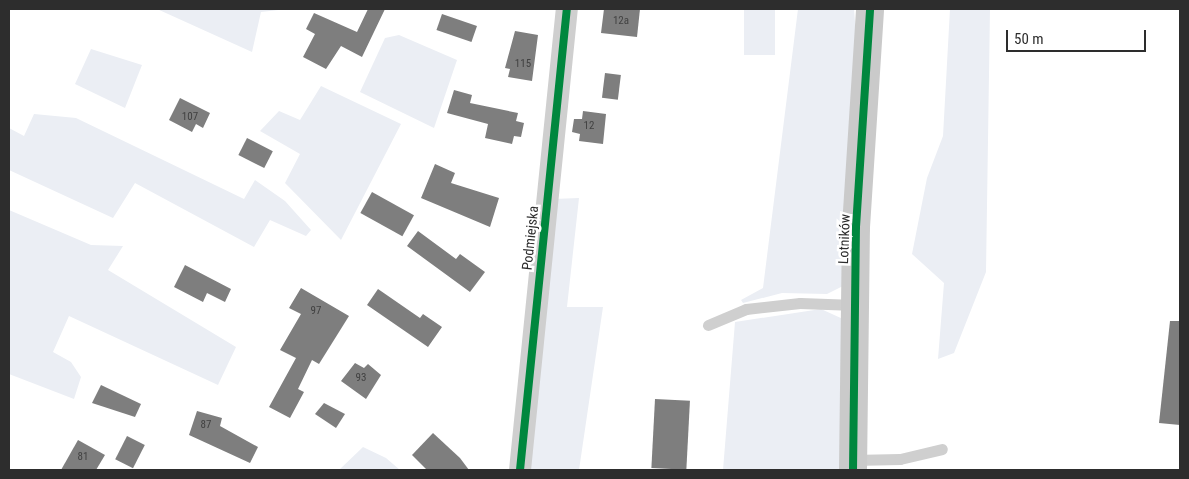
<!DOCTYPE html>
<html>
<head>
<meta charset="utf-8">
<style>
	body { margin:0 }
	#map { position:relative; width:1189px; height:479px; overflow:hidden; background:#fff; font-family:"Roboto Condensed",sans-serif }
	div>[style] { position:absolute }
	.green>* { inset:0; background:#ebeef4; transform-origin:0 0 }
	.building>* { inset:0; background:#7e7e7e; transform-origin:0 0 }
	.lane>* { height:11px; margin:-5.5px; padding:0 5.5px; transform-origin:5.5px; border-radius:5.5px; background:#cfcfcf }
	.street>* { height:22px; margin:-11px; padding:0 11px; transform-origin:11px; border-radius:11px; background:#cfcfcf }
	.secondary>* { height:28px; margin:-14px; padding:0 14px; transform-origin:14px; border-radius:14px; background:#cacaca }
	.cycleway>* { height:8px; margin:-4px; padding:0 4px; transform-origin:4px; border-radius:4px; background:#00873e }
	span { translate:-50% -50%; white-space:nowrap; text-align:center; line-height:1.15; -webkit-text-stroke:5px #fff; paint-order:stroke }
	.number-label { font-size:11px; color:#414141 }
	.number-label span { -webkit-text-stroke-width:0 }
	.street-label { font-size:14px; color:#2d2d2d }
	.frame { position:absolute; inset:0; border:10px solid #2d2d2d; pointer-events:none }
	.scale { position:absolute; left:1006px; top:30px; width:140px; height:22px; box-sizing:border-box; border:2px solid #2d2d2d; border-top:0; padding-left:6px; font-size:15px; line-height:18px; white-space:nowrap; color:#2d2d2d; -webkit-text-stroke:4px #fff; paint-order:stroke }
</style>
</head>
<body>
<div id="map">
	<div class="green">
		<div style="clip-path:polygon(157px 9px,287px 9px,261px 12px,252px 52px)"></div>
		<div style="left:744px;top:9px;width:31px;height:46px"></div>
		<div style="clip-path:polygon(798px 9px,854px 9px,857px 47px,845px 285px,827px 294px,782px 293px,743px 303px,741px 300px,763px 288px)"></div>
		<div style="clip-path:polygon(950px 9px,990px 9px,986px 272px,954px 353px,938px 359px,944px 283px,912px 254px,927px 178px,943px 136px)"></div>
		<div style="clip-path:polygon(399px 35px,457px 60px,434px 128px,360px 92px,385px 38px)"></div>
		<div style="clip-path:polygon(91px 49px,142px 65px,125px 108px,75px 84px)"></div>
		<div style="clip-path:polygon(321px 86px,401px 124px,341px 240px,285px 183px,300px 154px,260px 131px,279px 111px,300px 120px)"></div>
		<div style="clip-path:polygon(34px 114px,76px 118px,244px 199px,255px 180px,285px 201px,311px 230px,306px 236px,270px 220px,254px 247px,135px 183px,113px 218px,9px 170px,9px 128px,24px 136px)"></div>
		<div style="clip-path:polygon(579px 198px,567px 307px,603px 307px,579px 470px,526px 470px,553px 199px)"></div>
		<div style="clip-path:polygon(9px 210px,91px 245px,123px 246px,108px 270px,236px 347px,218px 385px,69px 316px,53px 352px,71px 362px,81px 377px,74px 399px,9px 374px)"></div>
		<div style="clip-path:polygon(821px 309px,843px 319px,841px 470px,723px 470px,735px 322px)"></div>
		<div style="clip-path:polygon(363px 447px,386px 458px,400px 470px,339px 470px)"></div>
	</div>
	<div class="building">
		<div style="clip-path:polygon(368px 9px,385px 9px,362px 57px,341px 46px,326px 69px,303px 57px,315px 34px,306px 29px,314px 13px,357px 32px)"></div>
		<div style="clip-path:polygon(604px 9px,640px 9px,637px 37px,601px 33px)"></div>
		<div style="left:442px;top:14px;width:37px;height:17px;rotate:19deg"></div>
		<div style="clip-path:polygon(515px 31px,538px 35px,532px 81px,508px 77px,510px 69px,505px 68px)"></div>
		<div style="left:605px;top:73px;width:16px;height:25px;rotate:7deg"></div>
		<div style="clip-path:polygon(454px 90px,472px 95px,470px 103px,518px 113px,516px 121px,524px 123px,521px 137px,514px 136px,512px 144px,485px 138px,488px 124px,447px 113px)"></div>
		<div style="clip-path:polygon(180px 98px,210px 113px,203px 128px,196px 124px,192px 132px,169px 120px)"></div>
		<div style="clip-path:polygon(583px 111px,606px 114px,603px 144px,579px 141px,580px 134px,572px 132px,574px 119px,582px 119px)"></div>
		<div style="left:247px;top:138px;width:29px;height:19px;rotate:27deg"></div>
		<div style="clip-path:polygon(435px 164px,455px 173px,451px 183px,499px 198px,490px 227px,421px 198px)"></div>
		<div style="left:372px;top:192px;width:48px;height:24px;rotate:29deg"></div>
		<div style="clip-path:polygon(418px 231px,456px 259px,460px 254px,485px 272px,470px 292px,407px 246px)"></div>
		<div style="clip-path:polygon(185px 265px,231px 289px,225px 302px,207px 293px,203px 302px,174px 287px)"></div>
		<div style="clip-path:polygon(301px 288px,349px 316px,319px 364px,312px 360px,298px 389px,304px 392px,290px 418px,269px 407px,296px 358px,280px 350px,301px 314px,289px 308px)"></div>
		<div style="clip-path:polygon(378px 289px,420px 318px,423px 314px,442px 327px,428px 347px,367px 305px)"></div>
		<div style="clip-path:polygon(1170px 321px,1180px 321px,1180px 425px,1159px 423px)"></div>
		<div style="clip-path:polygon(355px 363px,364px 368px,368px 364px,381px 375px,366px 399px,341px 381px)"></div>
		<div style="clip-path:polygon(101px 385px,141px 404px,135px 417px,92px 403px)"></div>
		<div style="left:655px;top:399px;width:35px;height:69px;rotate:3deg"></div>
		<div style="clip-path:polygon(324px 403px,345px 414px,336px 428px,315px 414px)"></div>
		<div style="clip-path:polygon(197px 411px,222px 418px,220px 426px,258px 447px,250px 463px,189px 435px)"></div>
		<div style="clip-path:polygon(433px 433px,460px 458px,469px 470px,427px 470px,412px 455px)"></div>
		<div style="left:127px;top:436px;width:20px;height:26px;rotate:27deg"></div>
		<div style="clip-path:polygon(78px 440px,105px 455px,96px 470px,61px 470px)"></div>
	</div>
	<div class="lane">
		<div style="left:708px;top:325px;width:41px;rotate:-22.8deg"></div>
		<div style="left:746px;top:309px;width:54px;rotate:-6.3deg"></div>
		<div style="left:800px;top:303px;width:55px;rotate:2.1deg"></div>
		<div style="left:853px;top:460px;width:47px;rotate:-1.2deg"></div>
		<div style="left:900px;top:459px;width:43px;rotate:-13.4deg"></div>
	</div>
	<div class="street">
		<div style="left:520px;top:470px;width:463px;rotate:-84.2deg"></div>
	</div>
	<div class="secondary">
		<div style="left:853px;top:470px;width:243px;rotate:-89.3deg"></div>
		<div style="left:856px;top:227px;width:218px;rotate:-86.3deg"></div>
	</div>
	<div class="cycleway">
		<div style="left:520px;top:470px;width:463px;rotate:-84.2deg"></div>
		<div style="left:853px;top:470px;width:243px;rotate:-89.3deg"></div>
		<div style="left:856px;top:227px;width:218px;rotate:-86.3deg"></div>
	</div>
	<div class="number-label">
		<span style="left:621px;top:21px">12a</span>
		<span style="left:523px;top:64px">115</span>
		<span style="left:190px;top:117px">107</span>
		<span style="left:589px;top:126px">12</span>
		<span style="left:316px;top:311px">97</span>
		<span style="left:361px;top:378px">93</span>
		<span style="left:206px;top:425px">87</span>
		<span style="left:83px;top:457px">81</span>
	</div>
	<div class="street-label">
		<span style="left:530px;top:238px;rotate:-84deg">Podmiejska</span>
		<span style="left:844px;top:239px;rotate:-88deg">Lotników</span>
	</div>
	<div class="frame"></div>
	<div class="scale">50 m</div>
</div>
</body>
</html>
